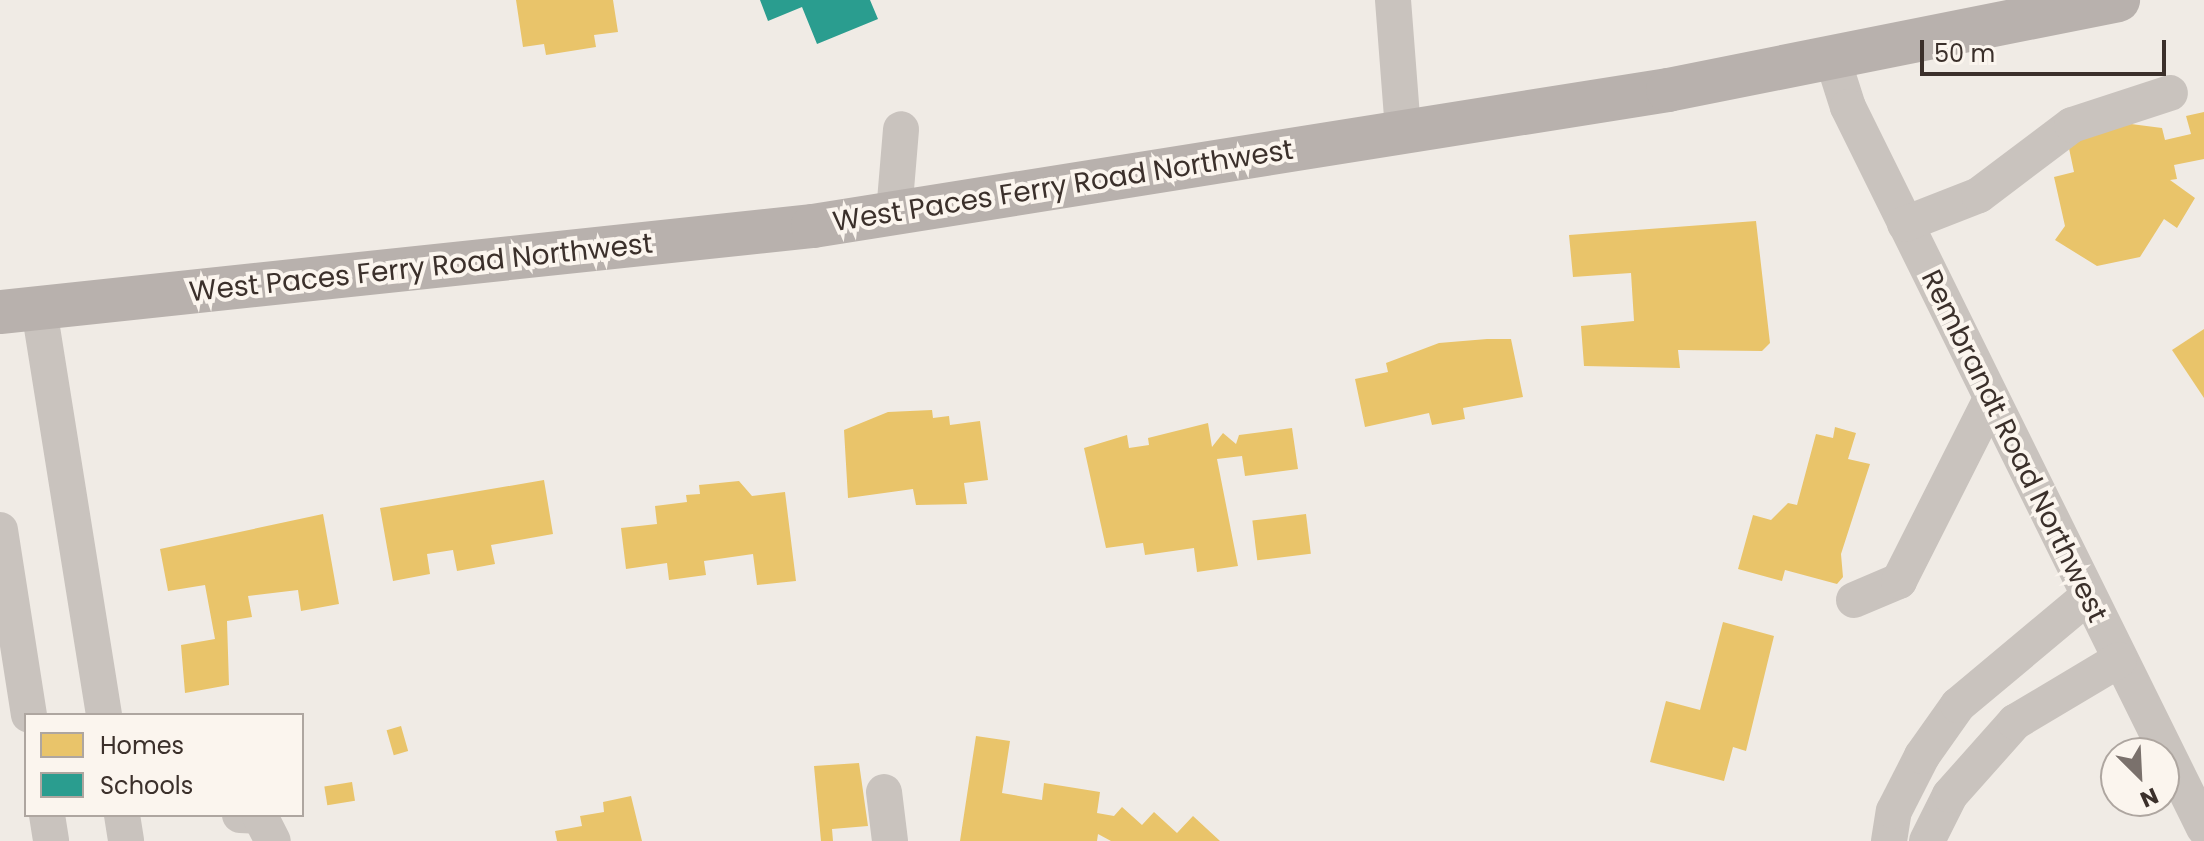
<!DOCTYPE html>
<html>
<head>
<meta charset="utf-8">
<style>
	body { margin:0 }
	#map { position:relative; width:2204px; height:841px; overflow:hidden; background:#f0ebe5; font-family:Poppins,sans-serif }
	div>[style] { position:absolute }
	.homes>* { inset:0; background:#e9c46a; transform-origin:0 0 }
	.schools>* { inset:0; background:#2a9d8f }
	.minor>* { height:36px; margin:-18px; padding:0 18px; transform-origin:18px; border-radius:18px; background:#c9c3be }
	.major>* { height:44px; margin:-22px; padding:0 22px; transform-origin:22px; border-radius:22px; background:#b8b1ad }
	span { translate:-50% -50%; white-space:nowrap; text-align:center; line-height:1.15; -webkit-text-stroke:8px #fbf5ee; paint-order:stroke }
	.street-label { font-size:28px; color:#3b302b }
	.legend { position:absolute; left:24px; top:713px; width:280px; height:104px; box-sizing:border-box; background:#fbf5ee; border:2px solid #aea6a0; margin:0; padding:10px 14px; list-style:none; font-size:24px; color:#3b302b }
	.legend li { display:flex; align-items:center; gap:16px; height:40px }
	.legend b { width:40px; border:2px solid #aea6a0 }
	.north { position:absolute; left:2100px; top:737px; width:80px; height:80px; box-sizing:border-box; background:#fbf5ee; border:2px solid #aea6a0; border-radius:50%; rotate:156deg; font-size:22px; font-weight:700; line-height:32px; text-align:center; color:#3b302b }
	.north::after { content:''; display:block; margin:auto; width:28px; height:36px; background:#7a716c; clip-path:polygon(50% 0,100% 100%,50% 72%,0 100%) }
	.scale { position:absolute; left:1920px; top:40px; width:246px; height:36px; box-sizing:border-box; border:4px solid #3b302b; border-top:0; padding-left:10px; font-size:24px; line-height:28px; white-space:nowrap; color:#3b302b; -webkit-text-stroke:6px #fbf5ee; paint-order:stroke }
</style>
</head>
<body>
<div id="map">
	<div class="homes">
		<div style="clip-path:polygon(516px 0,613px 0,618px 32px,594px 35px,596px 47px,546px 55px,544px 44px,523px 47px)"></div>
		<div style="clip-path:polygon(2204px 112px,2204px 159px,2174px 165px,2177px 179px,2170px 180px,2195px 198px,2177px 228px,2164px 219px,2140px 257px,2097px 266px,2055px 240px,2065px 226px,2054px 177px,2074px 172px,2067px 139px,2131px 124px,2162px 128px,2165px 140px,2191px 134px,2186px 116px)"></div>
		<div style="clip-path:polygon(1756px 221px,1770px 343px,1762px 351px,1678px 350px,1680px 368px,1584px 366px,1581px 326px,1634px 321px,1631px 273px,1573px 277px,1569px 235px)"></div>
		<div style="clip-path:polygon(2204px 329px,2204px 398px,2172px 350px)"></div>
		<div style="clip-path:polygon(1487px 339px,1511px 339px,1523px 397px,1463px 408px,1465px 419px,1432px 425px,1429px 413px,1365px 427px,1355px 379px,1388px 372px,1386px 363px,1439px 343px)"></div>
		<div style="clip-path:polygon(932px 410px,933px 418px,949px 416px,950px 425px,980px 421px,988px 480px,964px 483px,967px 504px,916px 505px,913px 489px,848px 498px,844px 430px,888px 412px)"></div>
		<div style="clip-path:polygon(1208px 423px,1212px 447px,1223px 433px,1236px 444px,1239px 435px,1292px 428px,1298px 469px,1245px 476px,1242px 456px,1217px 459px,1238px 566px,1197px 572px,1194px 548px,1145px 555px,1143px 543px,1106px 548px,1084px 448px,1127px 435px,1129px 448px,1149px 445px,1148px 438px)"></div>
		<div style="clip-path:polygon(1835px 427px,1856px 433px,1848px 459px,1870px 464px,1841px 554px,1843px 577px,1837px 584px,1785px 570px,1782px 581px,1738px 569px,1753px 515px,1771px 520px,1788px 503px,1797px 505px,1816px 434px,1833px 438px)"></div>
		<div style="clip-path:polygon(544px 480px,553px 534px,491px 545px,495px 564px,457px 571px,453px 550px,427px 554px,430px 574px,393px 581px,380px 508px)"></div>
		<div style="clip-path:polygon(739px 481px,752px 496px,785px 492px,796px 581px,757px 585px,753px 554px,704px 561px,706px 575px,669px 580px,667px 563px,626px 569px,621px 528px,657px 524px,655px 506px,687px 502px,686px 495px,700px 494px,699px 485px)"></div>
		<div style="clip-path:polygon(323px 514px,339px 604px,301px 611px,298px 590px,248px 596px,252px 617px,227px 621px,229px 685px,185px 693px,181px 645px,215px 639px,205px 585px,168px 591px,160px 549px)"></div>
		<div style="left:1306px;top:514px;width:40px;height:54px;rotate:83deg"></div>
		<div style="clip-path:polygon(1723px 622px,1774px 636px,1746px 751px,1733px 747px,1724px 781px,1650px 762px,1666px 701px,1700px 710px)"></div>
		<div style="left:401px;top:726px;width:26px;height:15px;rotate:74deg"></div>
		<div style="clip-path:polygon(976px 736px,1010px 741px,1002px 793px,1042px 800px,1044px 783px,1100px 792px,1097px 813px,1114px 816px,1122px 807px,1142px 825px,1154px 812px,1177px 833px,1193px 816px,1220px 841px,1111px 841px,1098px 834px,1097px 841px,960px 841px)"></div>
		<div style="clip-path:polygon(859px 763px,868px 826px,832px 829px,833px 841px,821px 841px,814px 766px)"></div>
		<div style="left:352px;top:782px;width:19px;height:28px;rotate:81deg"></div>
		<div style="clip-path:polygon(631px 796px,642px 841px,557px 841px,555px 831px,582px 826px,580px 816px,604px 812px,603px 802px)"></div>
	</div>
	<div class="schools">
		<div style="clip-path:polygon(760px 0,870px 0,878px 19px,817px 44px,802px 7px,768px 21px)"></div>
	</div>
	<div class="minor">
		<div style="left:1393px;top:0;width:131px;rotate:85.6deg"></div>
		<div style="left:1833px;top:60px;width:49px;rotate:72.3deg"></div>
		<div style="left:1848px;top:107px;width:804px;rotate:63.72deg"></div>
		<div style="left:894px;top:213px;width:84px;rotate:-85.2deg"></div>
		<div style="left:1905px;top:224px;width:79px;rotate:-21.4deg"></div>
		<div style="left:1979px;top:195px;width:116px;rotate:-37deg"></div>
		<div style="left:2072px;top:125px;width:103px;rotate:-18.1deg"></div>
		<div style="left:39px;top:309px;width:411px;rotate:80.9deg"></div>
		<div style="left:0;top:530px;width:187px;rotate:81.1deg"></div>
		<div style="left:1854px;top:600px;width:49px;rotate:-22.9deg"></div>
		<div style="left:1899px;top:581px;width:204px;rotate:-63.2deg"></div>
		<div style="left:884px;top:792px;width:49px;rotate:83deg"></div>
		<div style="left:47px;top:815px;width:26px;rotate:81deg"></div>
		<div style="left:122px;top:815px;width:26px;rotate:81deg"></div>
		<div style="left:240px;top:815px;width:20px;rotate:3deg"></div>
		<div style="left:260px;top:816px;width:28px;rotate:63deg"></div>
		<div style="left:1889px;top:841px;width:30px;rotate:-81deg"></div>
		<div style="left:1894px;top:811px;width:62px;rotate:-63deg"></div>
		<div style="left:1922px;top:756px;width:62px;rotate:-54.8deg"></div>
		<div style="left:1958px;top:705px;width:168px;rotate:-39.9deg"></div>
		<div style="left:1927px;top:841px;width:51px;rotate:-63.4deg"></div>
		<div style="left:1950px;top:795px;width:98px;rotate:-48.3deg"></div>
		<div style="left:2015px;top:722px;width:121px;rotate:-30.8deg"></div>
	</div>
	<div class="major">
		<div style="left:0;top:312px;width:818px;rotate:-6.04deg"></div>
		<div style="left:813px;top:226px;width:866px;rotate:-9.04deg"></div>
		<div style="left:1668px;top:90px;width:459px;rotate:-11.3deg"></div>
	</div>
	<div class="street-label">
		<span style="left:1063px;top:186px;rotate:-9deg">West Paces Ferry Road Northwest</span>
		<span style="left:421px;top:268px;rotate:-6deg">West Paces Ferry Road Northwest</span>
		<span style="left:2014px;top:446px;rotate:64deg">Rembrandt Road Northwest</span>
	</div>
	<ul class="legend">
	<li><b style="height:22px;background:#e9c46a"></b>Homes</li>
	<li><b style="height:22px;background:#2a9d8f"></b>Schools</li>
	</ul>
	<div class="north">N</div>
	<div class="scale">50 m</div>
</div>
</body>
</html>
